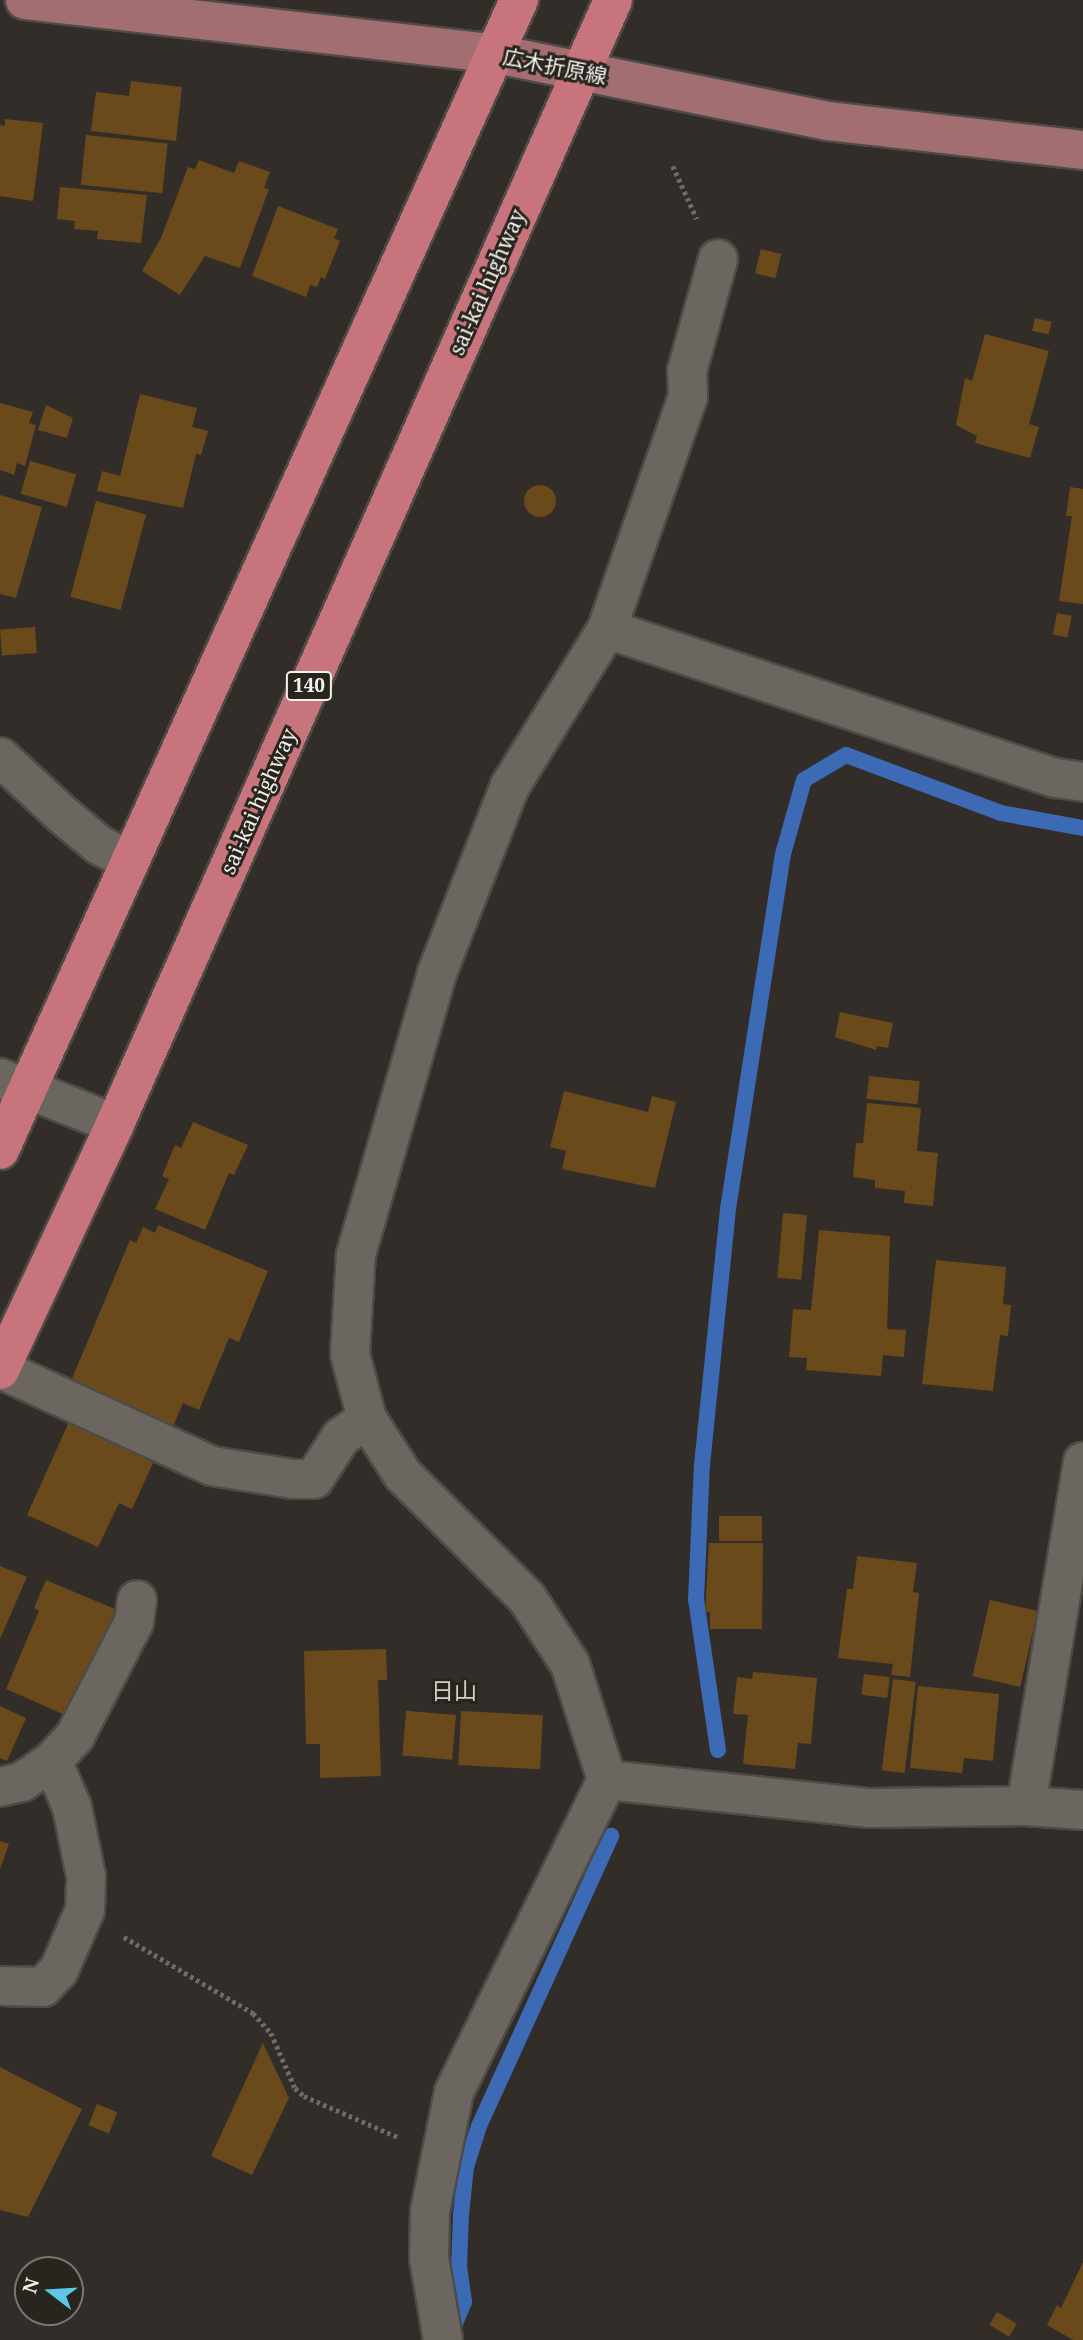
<!DOCTYPE html>
<html>
<head>
<meta charset="utf-8">
<style>
	body { margin:0 }
	#map { position:relative; width:1083px; height:2340px; overflow:hidden; background:#322d28; font-family:"Noto Serif","Noto Sans JP",serif }
	div>[style] { position:absolute }
	.stream>* { height:16px; margin:-8px; padding:0 8px; transform-origin:8px; border-radius:8px; background:#3d6ab4 }
	.building>* { inset:0; background:#6a4a1b; transform-origin:0 0 }
	.round { border-radius:50% }
	.path>* { height:4.5px; margin-top:-2.25px; transform-origin:0; background:repeating-linear-gradient(90deg,#6f6b66 0 3.5px,transparent 0 7px) }
	.roads { filter:drop-shadow(2px 0 #4e4b46) drop-shadow(-2px 0 #4e4b46) drop-shadow(0 2px #4e4b46) drop-shadow(0 -2px #4e4b46) }
	.minor>* { height:38px; margin:-19px; padding:0 19px; transform-origin:19px; border-radius:19px; background:#6c6660 }
	.major>* { height:38px; margin:-19px; padding:0 19px; transform-origin:19px; border-radius:19px; background:#a36e71 }
	.highway>* { height:38px; margin:-19px; padding:0 19px; transform-origin:19px; border-radius:19px; background:#c8747c }
	span { translate:-50% -50%; white-space:nowrap; text-align:center; line-height:1.15; -webkit-text-stroke:6px #28241e; paint-order:stroke }
	.shield-label span { padding:2px 5px; background:#28241e; border:2px solid; border-radius:5px; -webkit-text-stroke-width:0 }
	.shield-label { font-size:19px; color:#f4f1ed; font-weight:700 }
	.street-label { font-size:21px; color:#f4f1ed }
	.neighbourhood-label { font-size:23px; color:#d5cfc8 }
	.north { position:absolute; left:14px; top:2256px; width:70px; height:70px; box-sizing:border-box; background:#28241e; border:2px solid #7a7671; border-radius:50%; rotate:287deg; font-size:19px; font-weight:700; line-height:28px; text-align:center; color:#f4f1ed }
	.north::after { content:''; display:block; margin:auto; width:24px; height:32px; background:#5dc7e8; clip-path:polygon(50% 0,100% 100%,50% 72%,0 100%) }
</style>
</head>
<body>
<div id="map">
	<div class="stream">
		<div style="left:718px;top:1750px;width:152px;rotate:-98.3deg"></div>
		<div style="left:696px;top:1600px;width:135px;rotate:-87.5deg"></div>
		<div style="left:702px;top:1465px;width:257px;rotate:-84.2deg"></div>
		<div style="left:728px;top:1209px;width:359px;rotate:-81.2deg"></div>
		<div style="left:783px;top:854px;width:77px;rotate:-74.2deg"></div>
		<div style="left:804px;top:780px;width:49px;rotate:-30.8deg"></div>
		<div style="left:846px;top:755px;width:165px;rotate:20.5deg"></div>
		<div style="left:1001px;top:813px;width:83px;rotate:10.4deg"></div>
		<div style="left:450px;top:2335px;width:36px;rotate:-67deg"></div>
		<div style="left:464px;top:2302px;width:34px;rotate:-98deg"></div>
		<div style="left:459px;top:2268px;width:53px;rotate:-87.8deg"></div>
		<div style="left:461px;top:2215px;width:48px;rotate:-84.1deg"></div>
		<div style="left:466px;top:2167px;width:43px;rotate:-72.4deg"></div>
		<div style="left:479px;top:2126px;width:319px;rotate:-65.5deg"></div>
	</div>
	<div class="building">
		<div style="clip-path:polygon(131px 81px,182px 87px,176px 141px,91px 131px,96px 92px,129px 96px)"></div>
		<div style="clip-path:polygon(5px 119px,43px 123px,33px 201px,0 196px,0 125px,5px 126px)"></div>
		<div style="left:86px;top:135px;width:82px;height:50px;rotate:6deg"></div>
		<div style="clip-path:polygon(199px 160px,234px 173px,239px 161px,270px 172px,264px 188px,269px 189px,240px 268px,205px 256px,180px 295px,142px 271px,161px 238px,188px 167px,195px 169px)"></div>
		<div style="clip-path:polygon(60px 187px,147px 195px,141px 243px,97px 239px,98px 231px,74px 229px,75px 221px,57px 219px)"></div>
		<div style="clip-path:polygon(278px 206px,338px 229px,334px 238px,340px 241px,325px 279px,321px 277px,317px 287px,310px 285px,306px 297px,252px 276px)"></div>
		<div style="left:761px;top:249px;width:21px;height:25px;rotate:14deg"></div>
		<div style="left:1035px;top:318px;width:17px;height:13px;rotate:13deg"></div>
		<div style="clip-path:polygon(985px 334px,1049px 351px,1029px 424px,1039px 427px,1030px 458px,975px 443px,977px 436px,956px 425px,965px 378px,972px 381px)"></div>
		<div style="clip-path:polygon(140px 394px,197px 408px,192px 427px,208px 431px,201px 455px,196px 454px,183px 508px,97px 491px,102px 471px,120px 476px)"></div>
		<div style="clip-path:polygon(0 403px,33px 412px,29px 423px,36px 425px,25px 466px,17px 463px,14px 475px,0 470px)"></div>
		<div style="clip-path:polygon(46px 405px,73px 418px,67px 438px,38px 430px)"></div>
		<div style="left:30px;top:461px;width:48px;height:34px;rotate:16deg"></div>
		<div class="round" style="left:524px;top:485px;width:32px;height:32px"></div>
		<div style="clip-path:polygon(1070px 487px,1083px 489px,1083px 604px,1059px 601px,1072px 516px,1066px 516px)"></div>
		<div style="clip-path:polygon(0 495px,42px 507px,16px 598px,0 594px)"></div>
		<div style="left:96px;top:501px;width:52px;height:99px;rotate:15deg"></div>
		<div style="left:1057px;top:613px;width:15px;height:22px;rotate:11deg"></div>
		<div style="left:35px;top:627px;width:26px;height:35px;rotate:86deg"></div>
		<div style="clip-path:polygon(840px 1012px,893px 1023px,888px 1048px,877px 1046px,876px 1050px,835px 1037px)"></div>
		<div style="left:869px;top:1076px;width:51px;height:23px;rotate:6deg"></div>
		<div style="clip-path:polygon(564px 1091px,648px 1112px,652px 1096px,676px 1102px,655px 1188px,562px 1169px,566px 1151px,550px 1147px)"></div>
		<div style="clip-path:polygon(867px 1103px,921px 1108px,917px 1151px,938px 1153px,933px 1206px,904px 1203px,905px 1191px,875px 1188px,875px 1180px,853px 1177px,856px 1143px,863px 1143px)"></div>
		<div style="clip-path:polygon(193px 1122px,248px 1145px,234px 1175px,229px 1173px,205px 1230px,155px 1209px,169px 1179px,162px 1176px,175px 1145px,181px 1148px)"></div>
		<div style="left:783px;top:1213px;width:24px;height:65px;rotate:5deg"></div>
		<div style="clip-path:polygon(158px 1225px,268px 1271px,239px 1342px,229px 1338px,199px 1410px,183px 1403px,172px 1429px,69px 1386px,130px 1240px,136px 1243px,143px 1227px,155px 1233px)"></div>
		<div style="clip-path:polygon(819px 1230px,890px 1236px,887px 1329px,906px 1330px,904px 1357px,883px 1355px,881px 1376px,806px 1370px,807px 1358px,789px 1357px,793px 1309px,811px 1310px)"></div>
		<div style="clip-path:polygon(936px 1260px,1006px 1267px,1003px 1304px,1011px 1305px,1008px 1336px,1000px 1335px,993px 1391px,922px 1384px)"></div>
		<div style="clip-path:polygon(73px 1413px,158px 1452px,132px 1509px,119px 1503px,98px 1547px,27px 1515px)"></div>
		<div style="left:719px;top:1516px;width:43px;height:25px"></div>
		<div style="clip-path:polygon(709px 1543px,763px 1543px,762px 1629px,710px 1629px,710px 1612px,705px 1612px)"></div>
		<div style="clip-path:polygon(857px 1556px,917px 1563px,913px 1592px,919px 1593px,910px 1677px,891px 1675px,893px 1664px,838px 1658px,847px 1589px,853px 1589px)"></div>
		<div style="clip-path:polygon(0 1566px,27px 1577px,0 1639px)"></div>
		<div style="clip-path:polygon(46px 1580px,117px 1610px,72px 1718px,6px 1689px,39px 1611px,34px 1608px)"></div>
		<div style="left:990px;top:1600px;width:49px;height:78px;rotate:13deg"></div>
		<div style="clip-path:polygon(386px 1649px,387px 1680px,378px 1680px,381px 1776px,320px 1778px,320px 1744px,306px 1744px,304px 1651px)"></div>
		<div style="clip-path:polygon(753px 1672px,817px 1678px,811px 1744px,798px 1743px,795px 1769px,743px 1764px,748px 1715px,733px 1714px,737px 1677px,752px 1679px)"></div>
		<div style="left:864px;top:1674px;width:26px;height:21px;rotate:7deg"></div>
		<div style="left:893px;top:1679px;width:23px;height:92px;rotate:7deg"></div>
		<div style="clip-path:polygon(918px 1686px,999px 1694px,993px 1761px,964px 1758px,962px 1773px,910px 1768px)"></div>
		<div style="clip-path:polygon(0 1706px,26px 1718px,7px 1761px,0 1758px)"></div>
		<div style="left:461px;top:1711px;width:82px;height:54px;rotate:3deg"></div>
		<div style="left:456px;top:1715px;width:45px;height:50px;rotate:95deg"></div>
		<div style="clip-path:polygon(0 1841px,9px 1844px,0 1869px)"></div>
		<div style="clip-path:polygon(263px 2043px,289px 2098px,252px 2175px,211px 2156px)"></div>
		<div style="clip-path:polygon(0 2067px,82px 2109px,28px 2217px,0 2210px)"></div>
		<div style="left:97px;top:2104px;width:22px;height:23px;rotate:22deg"></div>
		<div style="clip-path:polygon(1083px 2262px,1083px 2340px,1073px 2340px,1047px 2325px,1057px 2305px,1061px 2308px)"></div>
		<div style="left:997px;top:2312px;width:23px;height:15px;rotate:31deg"></div>
	</div>
	<div class="path">
		<div style="left:673px;top:166px;width:58px;rotate:65.6deg"></div>
		<div style="left:124px;top:1937px;width:150px;rotate:30.5deg"></div>
		<div style="left:253px;top:2013px;width:27px;rotate:48deg"></div>
		<div style="left:271px;top:2033px;width:60px;rotate:66.4deg"></div>
		<div style="left:295px;top:2088px;width:12px;rotate:42deg"></div>
		<div style="left:304px;top:2096px;width:103px;rotate:23.6deg"></div>
	</div>
	<div class="roads">
		<div class="minor">
			<div style="left:607px;top:629px;width:473px;rotate:18.4deg"></div>
			<div style="left:1056px;top:778px;width:27px;rotate:8deg"></div>
			<div style="left:0;top:757px;width:87px;rotate:42.7deg"></div>
			<div style="left:64px;top:816px;width:45px;rotate:39.6deg"></div>
			<div style="left:99px;top:845px;width:35px;rotate:27deg"></div>
			<div style="left:0;top:1078px;width:124px;rotate:21.8deg"></div>
			<div style="left:0;top:1369px;width:233px;rotate:24.6deg"></div>
			<div style="left:212px;top:1466px;width:82px;rotate:9.1deg"></div>
			<div style="left:293px;top:1479px;width:21px"></div>
			<div style="left:314px;top:1479px;width:50px;rotate:-57.3deg"></div>
			<div style="left:341px;top:1437px;width:32px;rotate:-35deg"></div>
			<div style="left:607px;top:1780px;width:264px;rotate:6.1deg"></div>
			<div style="left:870px;top:1808px;width:156px;rotate:-0.7deg"></div>
			<div style="left:1026px;top:1806px;width:349px;rotate:-80.6deg"></div>
			<div style="left:0;top:1787px;width:23px;rotate:-13deg"></div>
			<div style="left:22px;top:1782px;width:37px;rotate:-35deg"></div>
			<div style="left:52px;top:1761px;width:34px;rotate:-47deg"></div>
			<div style="left:75px;top:1736px;width:128px;rotate:-62.6deg"></div>
			<div style="left:134px;top:1622px;width:22px;rotate:-82deg"></div>
			<div style="left:1026px;top:1806px;width:57px;rotate:4deg"></div>
			<div style="left:0;top:1986px;width:43px;rotate:1.3deg"></div>
			<div style="left:43px;top:1987px;width:23px;rotate:-47deg"></div>
			<div style="left:59px;top:1970px;width:65px;rotate:-66.6deg"></div>
			<div style="left:85px;top:1910px;width:34px;rotate:-88deg"></div>
			<div style="left:86px;top:1876px;width:70px;rotate:-101.5deg"></div>
			<div style="left:72px;top:1807px;width:50px;rotate:-113.5deg"></div>
			<div style="left:443px;top:2340px;width:83px;rotate:-99.7deg"></div>
			<div style="left:429px;top:2258px;width:47px;rotate:-88.8deg"></div>
			<div style="left:430px;top:2211px;width:121px;rotate:-78.6deg"></div>
			<div style="left:454px;top:2092px;width:347px;rotate:-63.9deg"></div>
			<div style="left:607px;top:1780px;width:122px;rotate:-107.7deg"></div>
			<div style="left:570px;top:1664px;width:79px;rotate:-123.1deg"></div>
			<div style="left:527px;top:1598px;width:175px;rotate:-135.2deg"></div>
			<div style="left:403px;top:1475px;width:67px;rotate:-122.7deg"></div>
			<div style="left:367px;top:1419px;width:67px;rotate:-104.7deg"></div>
			<div style="left:350px;top:1354px;width:100px;rotate:-86.6deg"></div>
			<div style="left:356px;top:1254px;width:292px;rotate:-73.9deg"></div>
			<div style="left:437px;top:973px;width:201px;rotate:-68.7deg"></div>
			<div style="left:510px;top:786px;width:185px;rotate:-58.3deg"></div>
			<div style="left:607px;top:629px;width:246px;rotate:-70.8deg"></div>
			<div style="left:688px;top:397px;width:26px;rotate:-92deg"></div>
			<div style="left:687px;top:371px;width:116px;rotate:-74.5deg"></div>
		</div>
		<div class="major">
			<div style="left:25px;top:0;width:474px;rotate:6.5deg"></div>
			<div style="left:496px;top:54px;width:339px;rotate:11.4deg"></div>
			<div style="left:828px;top:121px;width:257px;rotate:6.5deg"></div>
		</div>
		<div class="highway">
			<div style="left:0;top:1150px;width:1262px;rotate:-65.71deg"></div>
			<div style="left:0;top:1370px;width:272px;rotate:-64.9deg"></div>
			<div style="left:115px;top:1124px;width:1229px;rotate:-66.1deg"></div>
		</div>
	</div>
	<div class="shield-label">
		<span style="left:309px;top:686px">140</span>
	</div>
	<div class="street-label">
		<span style="left:555px;top:66px;rotate:11deg">広木折原線</span>
		<span style="left:487px;top:282px;rotate:-66deg">sai-kai highway</span>
		<span style="left:258px;top:801px;rotate:-66deg">sai-kai highway</span>
	</div>
	<div class="neighbourhood-label">
		<span style="left:454px;top:1690px">日山</span>
	</div>
	<div class="north">N</div>
</div>
</body>
</html>
